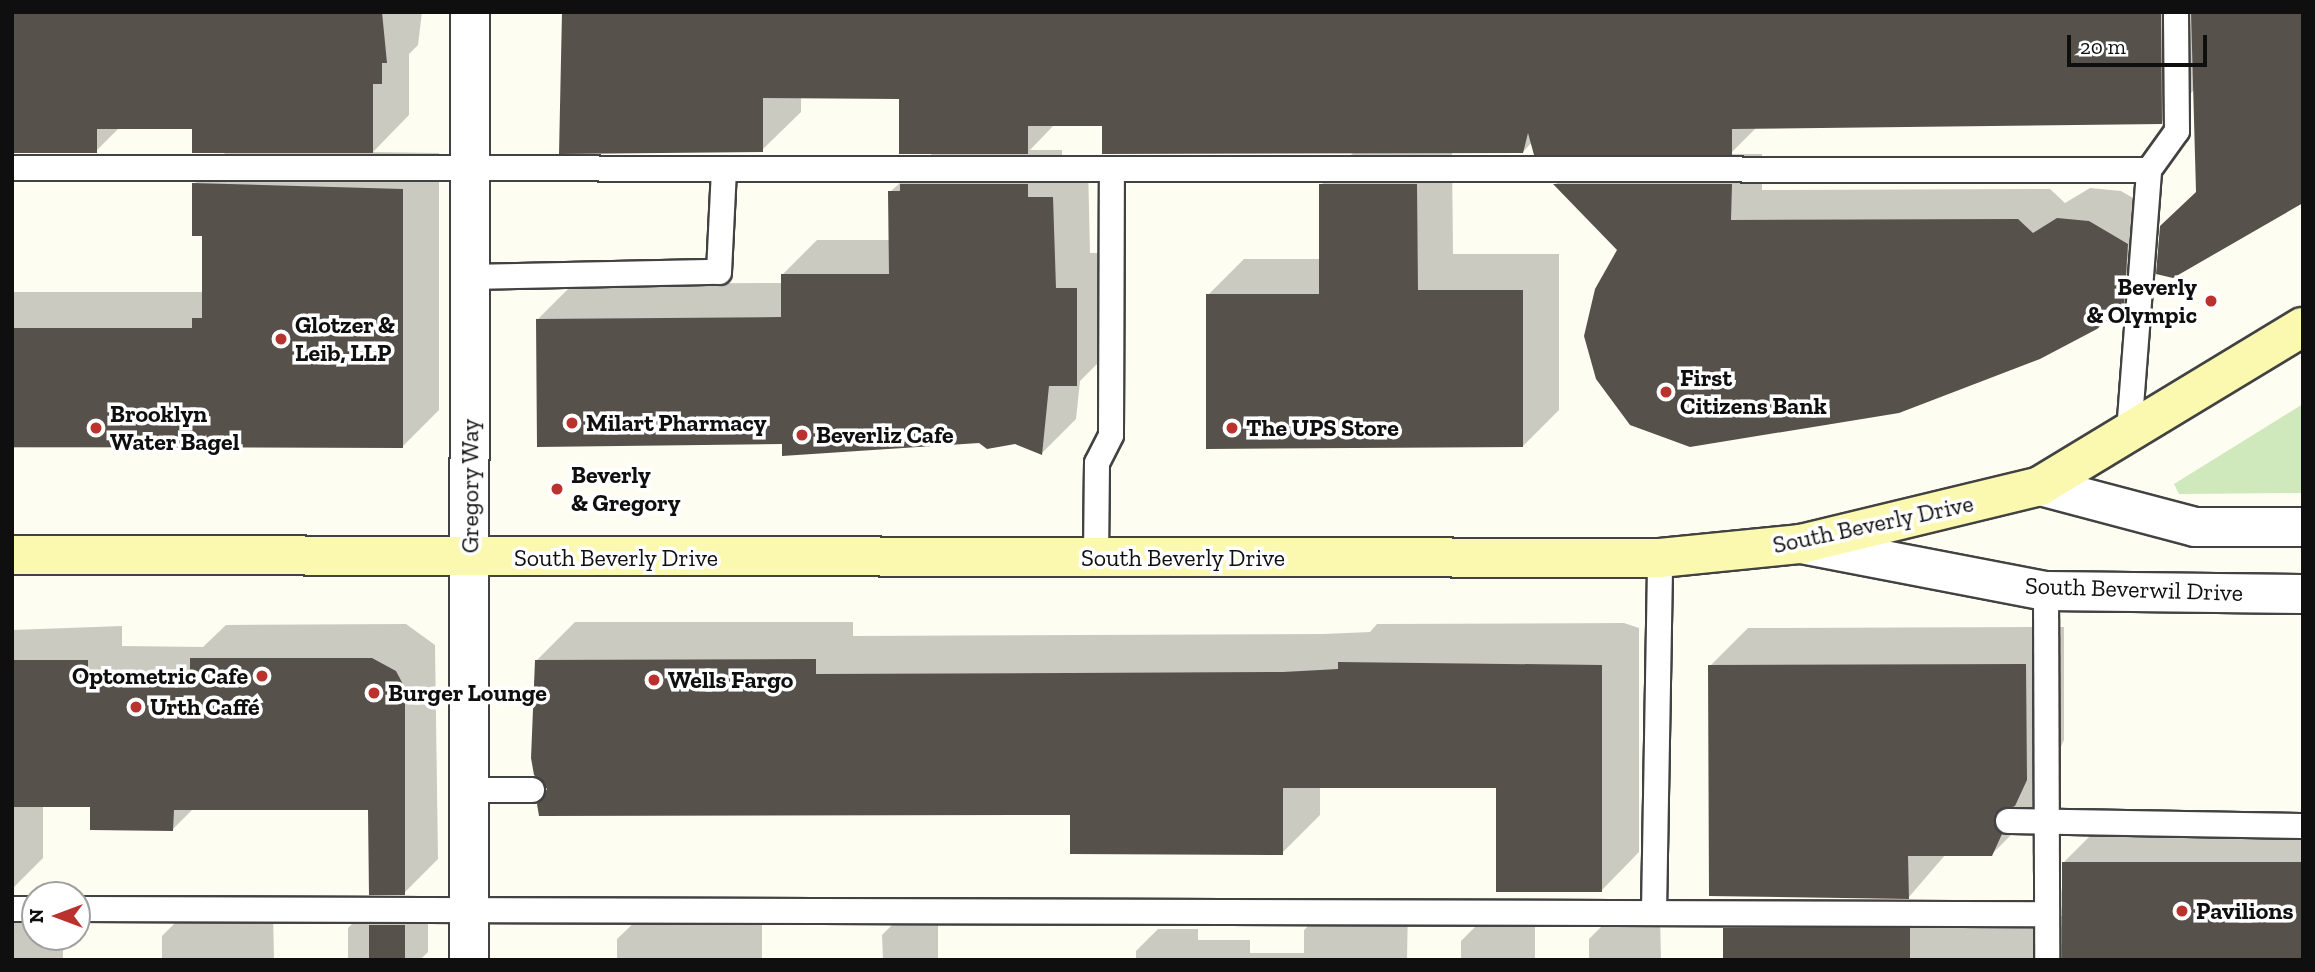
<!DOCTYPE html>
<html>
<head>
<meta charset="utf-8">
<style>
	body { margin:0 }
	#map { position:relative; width:2315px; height:972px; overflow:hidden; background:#fefdf2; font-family:"Zilla Slab",serif }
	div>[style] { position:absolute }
	.green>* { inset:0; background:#cfe8bc }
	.shadow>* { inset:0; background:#0003 }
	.building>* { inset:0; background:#57514c; transform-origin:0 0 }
	.roads { filter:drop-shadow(2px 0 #424242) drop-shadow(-2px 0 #424242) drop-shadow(0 2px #424242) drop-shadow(0 -2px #424242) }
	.service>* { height:24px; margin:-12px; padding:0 12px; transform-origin:12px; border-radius:12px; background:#fff }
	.minor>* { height:38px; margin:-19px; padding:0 19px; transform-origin:19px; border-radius:19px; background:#fff }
	.tertiary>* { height:38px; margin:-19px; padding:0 19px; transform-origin:19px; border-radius:19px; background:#fff }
	.secondary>* { height:38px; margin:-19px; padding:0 19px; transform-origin:19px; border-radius:19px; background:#fbf9b0 }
	.dots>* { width:19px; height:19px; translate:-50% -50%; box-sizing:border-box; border:4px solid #fff; border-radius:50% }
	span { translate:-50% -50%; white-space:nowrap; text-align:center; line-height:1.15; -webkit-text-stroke:7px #fff; paint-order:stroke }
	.poi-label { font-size:24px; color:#0f0f0f; font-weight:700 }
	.right { translate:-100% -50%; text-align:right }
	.left { translate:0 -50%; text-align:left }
	.street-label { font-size:24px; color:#0f0f0f }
	.frame { position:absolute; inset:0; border:14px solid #0f0f0f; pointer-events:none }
	.north { position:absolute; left:21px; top:881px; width:70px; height:70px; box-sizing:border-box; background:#fff; border:2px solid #9f9f9f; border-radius:50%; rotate:270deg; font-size:19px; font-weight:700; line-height:28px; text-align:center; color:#0f0f0f }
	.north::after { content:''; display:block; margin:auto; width:24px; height:32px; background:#ba322d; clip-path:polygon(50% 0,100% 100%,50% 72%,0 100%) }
	.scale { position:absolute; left:2067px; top:35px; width:140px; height:32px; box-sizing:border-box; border:4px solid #0f0f0f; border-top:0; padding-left:9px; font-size:21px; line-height:24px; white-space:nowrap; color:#0f0f0f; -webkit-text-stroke:5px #fff; paint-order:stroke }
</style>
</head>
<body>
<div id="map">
	<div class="green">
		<div style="clip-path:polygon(2303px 404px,2303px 493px,2179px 494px,2174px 484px)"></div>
	</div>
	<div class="shadow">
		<div style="clip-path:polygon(12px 12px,422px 12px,418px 45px,409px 54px,409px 115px,373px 152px,439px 153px,439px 410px,403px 446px,12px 448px,12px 280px,13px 292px,204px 292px,204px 234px,194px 184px,226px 152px,194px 127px,120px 127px,96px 151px)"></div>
		<div style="clip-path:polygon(563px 12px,2303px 12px,2198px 191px,2195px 89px,2161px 123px,1757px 127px,1730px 154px,1762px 154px,1762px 190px,2050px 189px,2065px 203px,2090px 188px,2121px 191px,2159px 213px,2149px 282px,2117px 313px,2039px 358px,1619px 249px,1556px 184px,1587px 153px,1532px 142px,1523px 152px,1452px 152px,1453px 254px,1559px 254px,1559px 410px,1523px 446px,1208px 295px,1244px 259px,1321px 259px,1321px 185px,1354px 152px,1104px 124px,1055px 124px,1030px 150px,1062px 150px,1062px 163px,1088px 163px,1090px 253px,1112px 253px,1112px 349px,1080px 381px,1076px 419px,1042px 453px,1016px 442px,784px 442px,538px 319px,573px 284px,782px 283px,782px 275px,817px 240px,891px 240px,890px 192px,934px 152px,901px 97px,801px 96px,801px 112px,762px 150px)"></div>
		<div style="clip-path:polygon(575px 622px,853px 622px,853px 636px,1323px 634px,1370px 632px,1377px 624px,1624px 623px,1639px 628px,1639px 852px,1601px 891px,1497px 786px,1320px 786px,1320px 815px,1282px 853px,1072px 813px,549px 789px,537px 660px)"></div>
		<div style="clip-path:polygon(406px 624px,435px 645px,438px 859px,404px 893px,370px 808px,194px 808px,173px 829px,92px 805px,43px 805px,43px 858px,12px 889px,12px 630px,122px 626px,122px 646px,203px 647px,226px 625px)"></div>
		<div style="clip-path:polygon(2064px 627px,2064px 740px,2030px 816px,1992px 854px,1946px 854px,1909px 897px,1710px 666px,1748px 628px)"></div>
		<div style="clip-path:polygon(2092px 834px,2303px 835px,2303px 960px,1782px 960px,1782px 929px,1811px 900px,2045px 902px,2063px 917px,2063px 863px)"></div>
		<div style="clip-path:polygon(12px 905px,35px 905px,35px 937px,63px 937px,63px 960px,12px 960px)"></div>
		<div style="clip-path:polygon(370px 906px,428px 906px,428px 952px,420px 960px,348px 960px,348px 928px)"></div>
		<div style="clip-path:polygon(1408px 906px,1407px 960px,1136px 960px,1136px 951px,1158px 929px,1198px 929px,1198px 940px,1250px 940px,1250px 953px,1304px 953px,1304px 930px,1327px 908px)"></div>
		<div style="clip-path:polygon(762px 908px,762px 960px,617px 960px,617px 939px,640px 917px)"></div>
		<div style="clip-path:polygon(938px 912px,938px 960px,883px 960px,882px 935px,904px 913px)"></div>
		<div style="clip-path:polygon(273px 913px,274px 960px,162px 960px,162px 936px,184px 914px)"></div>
		<div style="clip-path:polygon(1660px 915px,1661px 960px,1589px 960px,1589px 939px,1611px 917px)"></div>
		<div style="clip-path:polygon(1483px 919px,1535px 919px,1535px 960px,1461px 960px,1461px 941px)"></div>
	</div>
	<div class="building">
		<div style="clip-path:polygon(12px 12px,382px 12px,387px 63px,382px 63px,382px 84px,373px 84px,373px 153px,192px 153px,192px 129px,97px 129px,97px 153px,12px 153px)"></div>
		<div style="clip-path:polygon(562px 12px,2161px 12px,2162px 124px,1732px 129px,1732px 155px,1534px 155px,1528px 133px,1523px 153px,1102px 154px,1102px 126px,1028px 126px,1028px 154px,899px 154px,899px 99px,763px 98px,763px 152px,559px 154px)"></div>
		<div style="clip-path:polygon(2191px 12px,2303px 12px,2303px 203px,2173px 278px,2156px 274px,2160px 226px,2196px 192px)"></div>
		<div style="clip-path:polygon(192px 183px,403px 189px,403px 448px,12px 447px,12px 328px,192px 328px,192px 318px,202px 318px,202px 236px,192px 236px)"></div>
		<div style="clip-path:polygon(900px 184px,1028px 184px,1028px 197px,1053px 197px,1056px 288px,1077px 288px,1077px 386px,1049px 386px,1042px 455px,1015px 444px,987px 449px,979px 443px,782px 456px,782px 444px,537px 447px,536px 319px,781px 317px,781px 274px,889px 274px,888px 191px,900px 191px)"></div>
		<div style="clip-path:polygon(1319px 184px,1417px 184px,1418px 290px,1523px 290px,1523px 447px,1206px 449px,1206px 294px,1319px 294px)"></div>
		<div style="clip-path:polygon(1553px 184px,1732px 184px,1731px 220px,2018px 219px,2033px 233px,2057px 218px,2089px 221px,2128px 244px,2124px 306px,2097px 329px,2040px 359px,1899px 413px,1690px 447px,1630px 425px,1596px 379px,1584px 336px,1595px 289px,1617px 250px)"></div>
		<div style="clip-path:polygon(190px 658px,372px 658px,396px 671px,405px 688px,405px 895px,369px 895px,368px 810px,174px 810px,173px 831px,90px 830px,90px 807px,12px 807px,12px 660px,88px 660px,88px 680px,190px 681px)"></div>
		<div style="clip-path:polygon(816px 659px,816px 674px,1283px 672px,1338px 669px,1338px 662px,1602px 665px,1602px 892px,1496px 892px,1496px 788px,1283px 788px,1283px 855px,1070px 854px,1070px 815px,539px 816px,537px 804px,547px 789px,534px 775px,531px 758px,535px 660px)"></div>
		<div style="clip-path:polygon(2026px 664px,2027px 780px,2015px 806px,1995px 814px,2002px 834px,1992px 856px,1908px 856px,1909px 899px,1709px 896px,1708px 665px)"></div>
		<div style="left:2062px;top:862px;width:241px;height:98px"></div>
		<div style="left:369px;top:925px;width:36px;height:35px"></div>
		<div style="left:1723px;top:928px;width:187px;height:32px"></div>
	</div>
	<div class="roads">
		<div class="service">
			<div style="left:12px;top:168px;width:2137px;rotate:0.05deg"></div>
			<div style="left:470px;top:277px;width:249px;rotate:-1.2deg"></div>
			<div style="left:719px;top:272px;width:102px;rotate:-87.2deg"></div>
			<div style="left:2129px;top:432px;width:263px;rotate:-85.6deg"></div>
			<div style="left:2149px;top:170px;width:48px;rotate:-54.3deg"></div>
			<div style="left:2177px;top:131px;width:119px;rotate:-90.5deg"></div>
			<div style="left:1096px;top:558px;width:95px;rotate:-89.4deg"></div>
			<div style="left:1097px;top:463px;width:31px;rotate:-63deg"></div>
			<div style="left:1111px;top:435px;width:265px;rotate:-89.8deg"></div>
			<div style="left:2046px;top:591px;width:369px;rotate:89.8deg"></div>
			<div style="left:469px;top:790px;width:63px"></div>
			<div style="left:2008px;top:821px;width:295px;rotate:1deg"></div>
			<div style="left:12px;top:909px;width:23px"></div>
			<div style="left:77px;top:909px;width:1970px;rotate:0.15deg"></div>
			<div style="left:1654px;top:912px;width:354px;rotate:-89deg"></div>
		</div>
		<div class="minor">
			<div style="left:469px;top:960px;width:948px;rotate:-89.94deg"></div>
		</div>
		<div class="tertiary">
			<div style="left:2040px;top:486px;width:160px;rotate:14.8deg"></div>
			<div style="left:2195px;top:527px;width:108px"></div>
			<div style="left:1801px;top:544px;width:249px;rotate:10.9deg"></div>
			<div style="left:2046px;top:591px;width:257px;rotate:0.7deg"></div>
		</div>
		<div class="secondary">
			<div style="left:12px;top:555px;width:1648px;rotate:0.1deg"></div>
			<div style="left:1660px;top:558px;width:142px;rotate:-5.7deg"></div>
			<div style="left:1801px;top:544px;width:246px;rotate:-13.6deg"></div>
			<div style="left:2040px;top:486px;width:307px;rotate:-31.2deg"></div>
		</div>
	</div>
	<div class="dots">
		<div style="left:2211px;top:301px;background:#ba322d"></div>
		<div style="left:281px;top:339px;background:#ba322d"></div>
		<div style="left:1666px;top:392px;background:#ba322d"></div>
		<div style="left:572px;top:423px;background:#ba322d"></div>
		<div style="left:96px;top:428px;background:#ba322d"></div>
		<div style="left:1232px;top:428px;background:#ba322d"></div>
		<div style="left:802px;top:435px;background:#ba322d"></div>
		<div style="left:557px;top:489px;background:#ba322d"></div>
		<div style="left:262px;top:676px;background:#ba322d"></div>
		<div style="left:654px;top:680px;background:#ba322d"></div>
		<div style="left:374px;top:693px;background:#ba322d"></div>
		<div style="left:136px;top:707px;background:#ba322d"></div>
		<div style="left:2182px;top:911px;background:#ba322d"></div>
	</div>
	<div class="poi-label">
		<span class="right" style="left:2197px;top:301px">Beverly<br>&amp; Olympic</span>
		<span class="left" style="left:295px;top:339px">Glotzer &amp;<br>Leib, LLP</span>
		<span class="left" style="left:1680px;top:392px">First<br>Citizens Bank</span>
		<span class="left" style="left:110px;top:428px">Brooklyn<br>Water Bagel</span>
		<span class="left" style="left:586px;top:423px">Milart Pharmacy</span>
		<span class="left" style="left:1246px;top:428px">The UPS Store</span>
		<span class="left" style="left:816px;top:435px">Beverliz Cafe</span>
		<span class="left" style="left:571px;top:489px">Beverly<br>&amp; Gregory</span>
		<span class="right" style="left:248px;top:676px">Optometric Cafe</span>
		<span class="left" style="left:668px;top:680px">Wells Fargo</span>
		<span class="left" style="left:388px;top:693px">Burger Lounge</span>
		<span class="left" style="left:150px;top:707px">Urth Caffé</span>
		<span class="left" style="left:2196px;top:911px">Pavilions</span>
	</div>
	<div class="street-label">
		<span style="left:470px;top:486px;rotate:-90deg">Gregory Way</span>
		<span style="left:1873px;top:524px;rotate:-12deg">South Beverly Drive</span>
		<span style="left:616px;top:558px">South Beverly Drive</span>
		<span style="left:1183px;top:558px">South Beverly Drive</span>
		<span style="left:2134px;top:589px;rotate:2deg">South Beverwil Drive</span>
	</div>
	<div class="frame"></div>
	<div class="north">N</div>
	<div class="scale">20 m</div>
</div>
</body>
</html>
